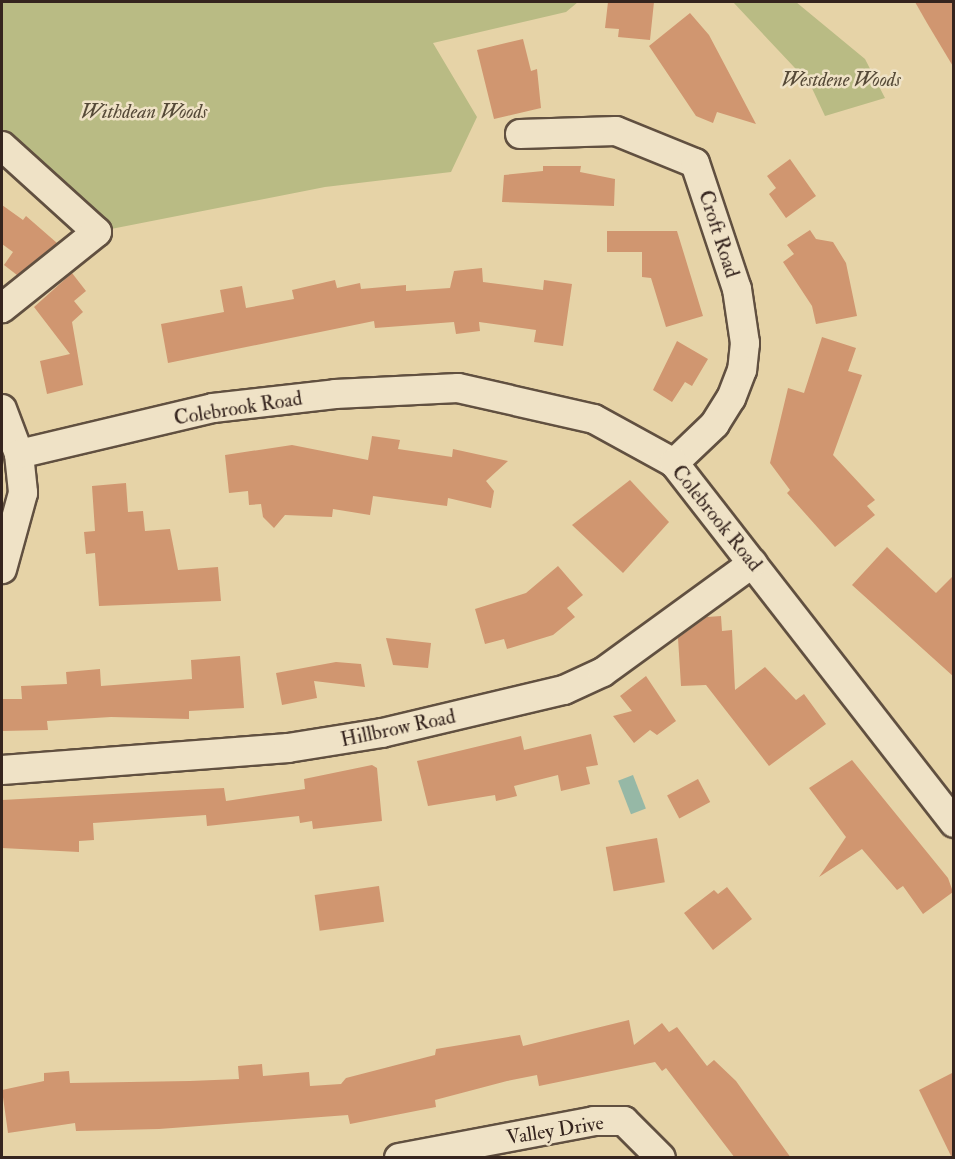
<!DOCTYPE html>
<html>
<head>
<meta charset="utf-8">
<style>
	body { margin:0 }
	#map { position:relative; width:955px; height:1159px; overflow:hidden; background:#e6d3a7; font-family:"IM FELL Double Pica",serif }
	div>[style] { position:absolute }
	.green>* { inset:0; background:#b9bb84 }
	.water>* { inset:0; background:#96b8a6; transform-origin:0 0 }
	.building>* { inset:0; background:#d09670; transform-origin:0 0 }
	.roads { filter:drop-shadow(2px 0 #615040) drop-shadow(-2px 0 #615040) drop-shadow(0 2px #615040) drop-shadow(0 -2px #615040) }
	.minor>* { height:28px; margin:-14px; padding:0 14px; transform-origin:14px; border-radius:14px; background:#efe2c6 }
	span { translate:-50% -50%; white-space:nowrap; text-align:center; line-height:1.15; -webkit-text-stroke:5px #efe2c6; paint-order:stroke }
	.park-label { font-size:20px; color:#564a38; font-style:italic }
	.street-label { font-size:20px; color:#35241e }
	.frame { position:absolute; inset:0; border:3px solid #35241e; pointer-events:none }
</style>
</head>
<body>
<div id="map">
	<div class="green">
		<div style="clip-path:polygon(2px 2px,578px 2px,566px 12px,433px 43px,477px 117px,451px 172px,325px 187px,111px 229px,2px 131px)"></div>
		<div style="clip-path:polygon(733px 2px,796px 2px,865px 59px,885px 98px,825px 116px,810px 84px)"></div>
	</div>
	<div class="water">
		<div style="left:633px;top:775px;width:36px;height:16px;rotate:69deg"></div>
	</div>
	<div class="building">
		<div style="clip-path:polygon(608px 2px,654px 2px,650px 40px,618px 37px,619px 29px,605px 28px)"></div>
		<div style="clip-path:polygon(915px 2px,954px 2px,954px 68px,927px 23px)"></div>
		<div style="clip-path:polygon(690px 13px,709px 35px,756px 124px,717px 112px,713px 123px,696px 116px,649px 46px)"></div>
		<div style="clip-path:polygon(523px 39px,531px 71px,537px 69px,541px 108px,494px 119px,477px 50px)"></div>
		<div style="clip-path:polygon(790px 159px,816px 196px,786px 218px,769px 194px,776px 188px,767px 176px)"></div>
		<div style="clip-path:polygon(543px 166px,581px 166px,580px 172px,615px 179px,614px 206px,502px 202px,504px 175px,543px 171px)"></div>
		<div style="clip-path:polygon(2px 205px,23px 220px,26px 216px,57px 243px,17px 275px,4px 265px,13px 252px,2px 244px)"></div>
		<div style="clip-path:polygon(810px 230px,816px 239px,833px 242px,846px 263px,857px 316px,816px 324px,812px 306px,783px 262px,794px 254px,787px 245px)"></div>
		<div style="clip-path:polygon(607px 231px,677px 231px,703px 316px,666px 327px,651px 278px,642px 277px,642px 252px,607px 252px)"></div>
		<div style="clip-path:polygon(482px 268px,483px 282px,543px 290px,544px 280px,572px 284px,563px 346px,534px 342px,536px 330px,479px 322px,480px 331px,456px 334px,454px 322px,375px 328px,374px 321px,168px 363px,161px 324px,224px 312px,220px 290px,242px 286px,246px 308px,294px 299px,292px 290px,335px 280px,337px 288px,360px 283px,361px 289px,406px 285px,406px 291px,450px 288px,454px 271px)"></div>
		<div style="clip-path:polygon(72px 273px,86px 291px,74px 301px,83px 312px,72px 322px,83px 385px,47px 394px,40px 361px,70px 354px,34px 307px)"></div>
		<div style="clip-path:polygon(822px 337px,856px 348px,848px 371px,862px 375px,833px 455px,875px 500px,867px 506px,875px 515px,835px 547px,787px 493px,790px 490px,770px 463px,788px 388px,804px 393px)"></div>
		<div style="clip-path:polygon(677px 341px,708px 359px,692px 386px,685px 382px,672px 402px,653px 390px)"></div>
		<div style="clip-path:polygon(372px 436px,400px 440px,398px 449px,452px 457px,453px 449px,508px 461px,486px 481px,494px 491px,491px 508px,448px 498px,447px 506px,373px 496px,370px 515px,333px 509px,332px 517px,285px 515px,274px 528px,263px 517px,261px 504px,249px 505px,248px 491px,229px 493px,225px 455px,292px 445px,368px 460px)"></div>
		<div style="clip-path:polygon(630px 480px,669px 522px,623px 573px,572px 525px)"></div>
		<div style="clip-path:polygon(126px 483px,128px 512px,143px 511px,145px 531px,170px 529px,178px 570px,218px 567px,221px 601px,99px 606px,95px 553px,86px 554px,84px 532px,95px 531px,92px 486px)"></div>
		<div style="clip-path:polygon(887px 547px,936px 593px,954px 575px,954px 677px,852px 585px)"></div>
		<div style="clip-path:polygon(558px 566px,583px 595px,567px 608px,575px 617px,553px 635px,507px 649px,504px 639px,485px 644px,475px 609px,526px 593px)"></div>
		<div style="clip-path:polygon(721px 616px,722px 631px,732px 630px,735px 690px,765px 667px,796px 700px,804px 694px,826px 724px,769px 766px,706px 685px,681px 686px,678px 638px,707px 617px)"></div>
		<div style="clip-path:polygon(386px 638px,431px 643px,428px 668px,393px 665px)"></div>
		<div style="clip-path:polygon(240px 656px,244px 708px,189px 711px,189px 719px,111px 717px,47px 721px,48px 730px,2px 731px,2px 699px,22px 699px,21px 686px,67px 684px,66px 672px,100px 669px,101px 686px,192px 679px,191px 660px)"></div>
		<div style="clip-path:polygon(336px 662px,361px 664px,365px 687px,314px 681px,317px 698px,282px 705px,276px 673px)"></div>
		<div style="clip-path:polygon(646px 676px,676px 721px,657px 735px,650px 730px,634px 743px,613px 716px,632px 711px,620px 696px)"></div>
		<div style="clip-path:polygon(591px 734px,598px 765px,586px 767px,590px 784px,561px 791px,558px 775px,514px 786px,517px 796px,496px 801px,495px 795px,428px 806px,417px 761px,521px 736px,524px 750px)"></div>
		<div style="clip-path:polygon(852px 760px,948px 878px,953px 892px,923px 914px,903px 886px,897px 890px,862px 849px,819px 877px,846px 837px,809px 788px)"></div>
		<div style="clip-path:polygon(372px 765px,377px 768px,382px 821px,313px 829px,312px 821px,300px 823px,299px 816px,207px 826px,206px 815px,93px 823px,94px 840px,79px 841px,79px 852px,2px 848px,2px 800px,224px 788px,226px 801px,305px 789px,304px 779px)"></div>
		<div style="left:698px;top:779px;width:26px;height:35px;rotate:62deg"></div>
		<div style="left:657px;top:838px;width:45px;height:52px;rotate:80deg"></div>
		<div style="left:379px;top:886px;width:36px;height:65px;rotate:82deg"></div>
		<div style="clip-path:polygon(727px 887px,752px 919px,713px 950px,684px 913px,714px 890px,718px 894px)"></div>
		<div style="clip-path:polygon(629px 1020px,634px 1045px,662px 1023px,669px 1032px,677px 1027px,707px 1066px,714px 1060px,736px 1081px,791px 1158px,735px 1158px,666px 1068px,662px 1071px,655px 1062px,539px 1086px,537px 1075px,507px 1081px,435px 1100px,436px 1107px,350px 1124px,348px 1115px,159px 1129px,76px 1131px,75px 1123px,8px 1133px,2px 1090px,44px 1081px,44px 1073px,69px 1071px,70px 1083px,190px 1081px,239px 1079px,238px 1066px,262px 1064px,263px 1076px,309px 1072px,310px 1086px,341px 1084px,346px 1078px,435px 1055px,436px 1049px,520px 1035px,523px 1046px)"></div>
		<div style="clip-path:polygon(954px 1072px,954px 1158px,952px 1158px,919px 1090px)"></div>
	</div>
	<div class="roads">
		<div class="minor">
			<div style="left:520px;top:134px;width:96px;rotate:-1.8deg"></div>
			<div style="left:616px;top:131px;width:85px;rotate:22.1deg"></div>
			<div style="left:695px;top:163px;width:133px;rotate:71.6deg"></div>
			<div style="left:737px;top:289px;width:55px;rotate:81.6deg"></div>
			<div style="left:745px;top:343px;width:27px;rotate:96deg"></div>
			<div style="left:742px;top:370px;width:30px;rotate:111deg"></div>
			<div style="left:731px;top:398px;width:31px;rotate:122deg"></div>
			<div style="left:715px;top:424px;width:57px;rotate:136.4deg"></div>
			<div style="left:2px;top:146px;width:128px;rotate:42.2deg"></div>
			<div style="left:97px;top:232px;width:122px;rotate:141.3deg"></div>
			<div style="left:2px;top:409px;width:48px;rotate:69.3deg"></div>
			<div style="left:19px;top:454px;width:39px;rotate:84deg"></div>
			<div style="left:23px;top:493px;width:79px;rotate:105.4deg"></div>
			<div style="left:19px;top:454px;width:199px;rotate:-13.3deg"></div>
			<div style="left:213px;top:408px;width:123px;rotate:-6.5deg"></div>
			<div style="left:335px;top:394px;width:123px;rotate:-2.8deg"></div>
			<div style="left:458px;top:388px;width:139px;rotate:12.8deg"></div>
			<div style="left:594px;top:419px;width:91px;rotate:28.8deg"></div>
			<div style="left:674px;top:463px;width:456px;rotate:52.1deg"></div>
			<div style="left:2px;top:770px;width:287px;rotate:-4.4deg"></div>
			<div style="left:288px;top:748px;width:95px;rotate:-9.1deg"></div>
			<div style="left:382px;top:733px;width:187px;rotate:-13.3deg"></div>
			<div style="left:564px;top:690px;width:43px;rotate:-24.8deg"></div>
			<div style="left:603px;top:672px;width:185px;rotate:-36deg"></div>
			<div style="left:399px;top:1158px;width:198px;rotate:-10.7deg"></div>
			<div style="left:594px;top:1121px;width:30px"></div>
			<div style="left:624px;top:1121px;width:52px;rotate:45deg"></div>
		</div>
	</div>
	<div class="park-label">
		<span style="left:841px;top:79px">Westdene Woods</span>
		<span style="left:144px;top:111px">Withdean Woods</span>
	</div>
	<div class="street-label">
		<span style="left:719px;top:234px;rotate:72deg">Croft Road</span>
		<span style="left:238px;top:408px;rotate:-9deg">Colebrook Road</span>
		<span style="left:717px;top:518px;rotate:51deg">Colebrook Road</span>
		<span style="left:398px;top:728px;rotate:-12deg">Hillbrow Road</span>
		<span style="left:555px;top:1130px;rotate:-9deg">Valley Drive</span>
	</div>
	<div class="frame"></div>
</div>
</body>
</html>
